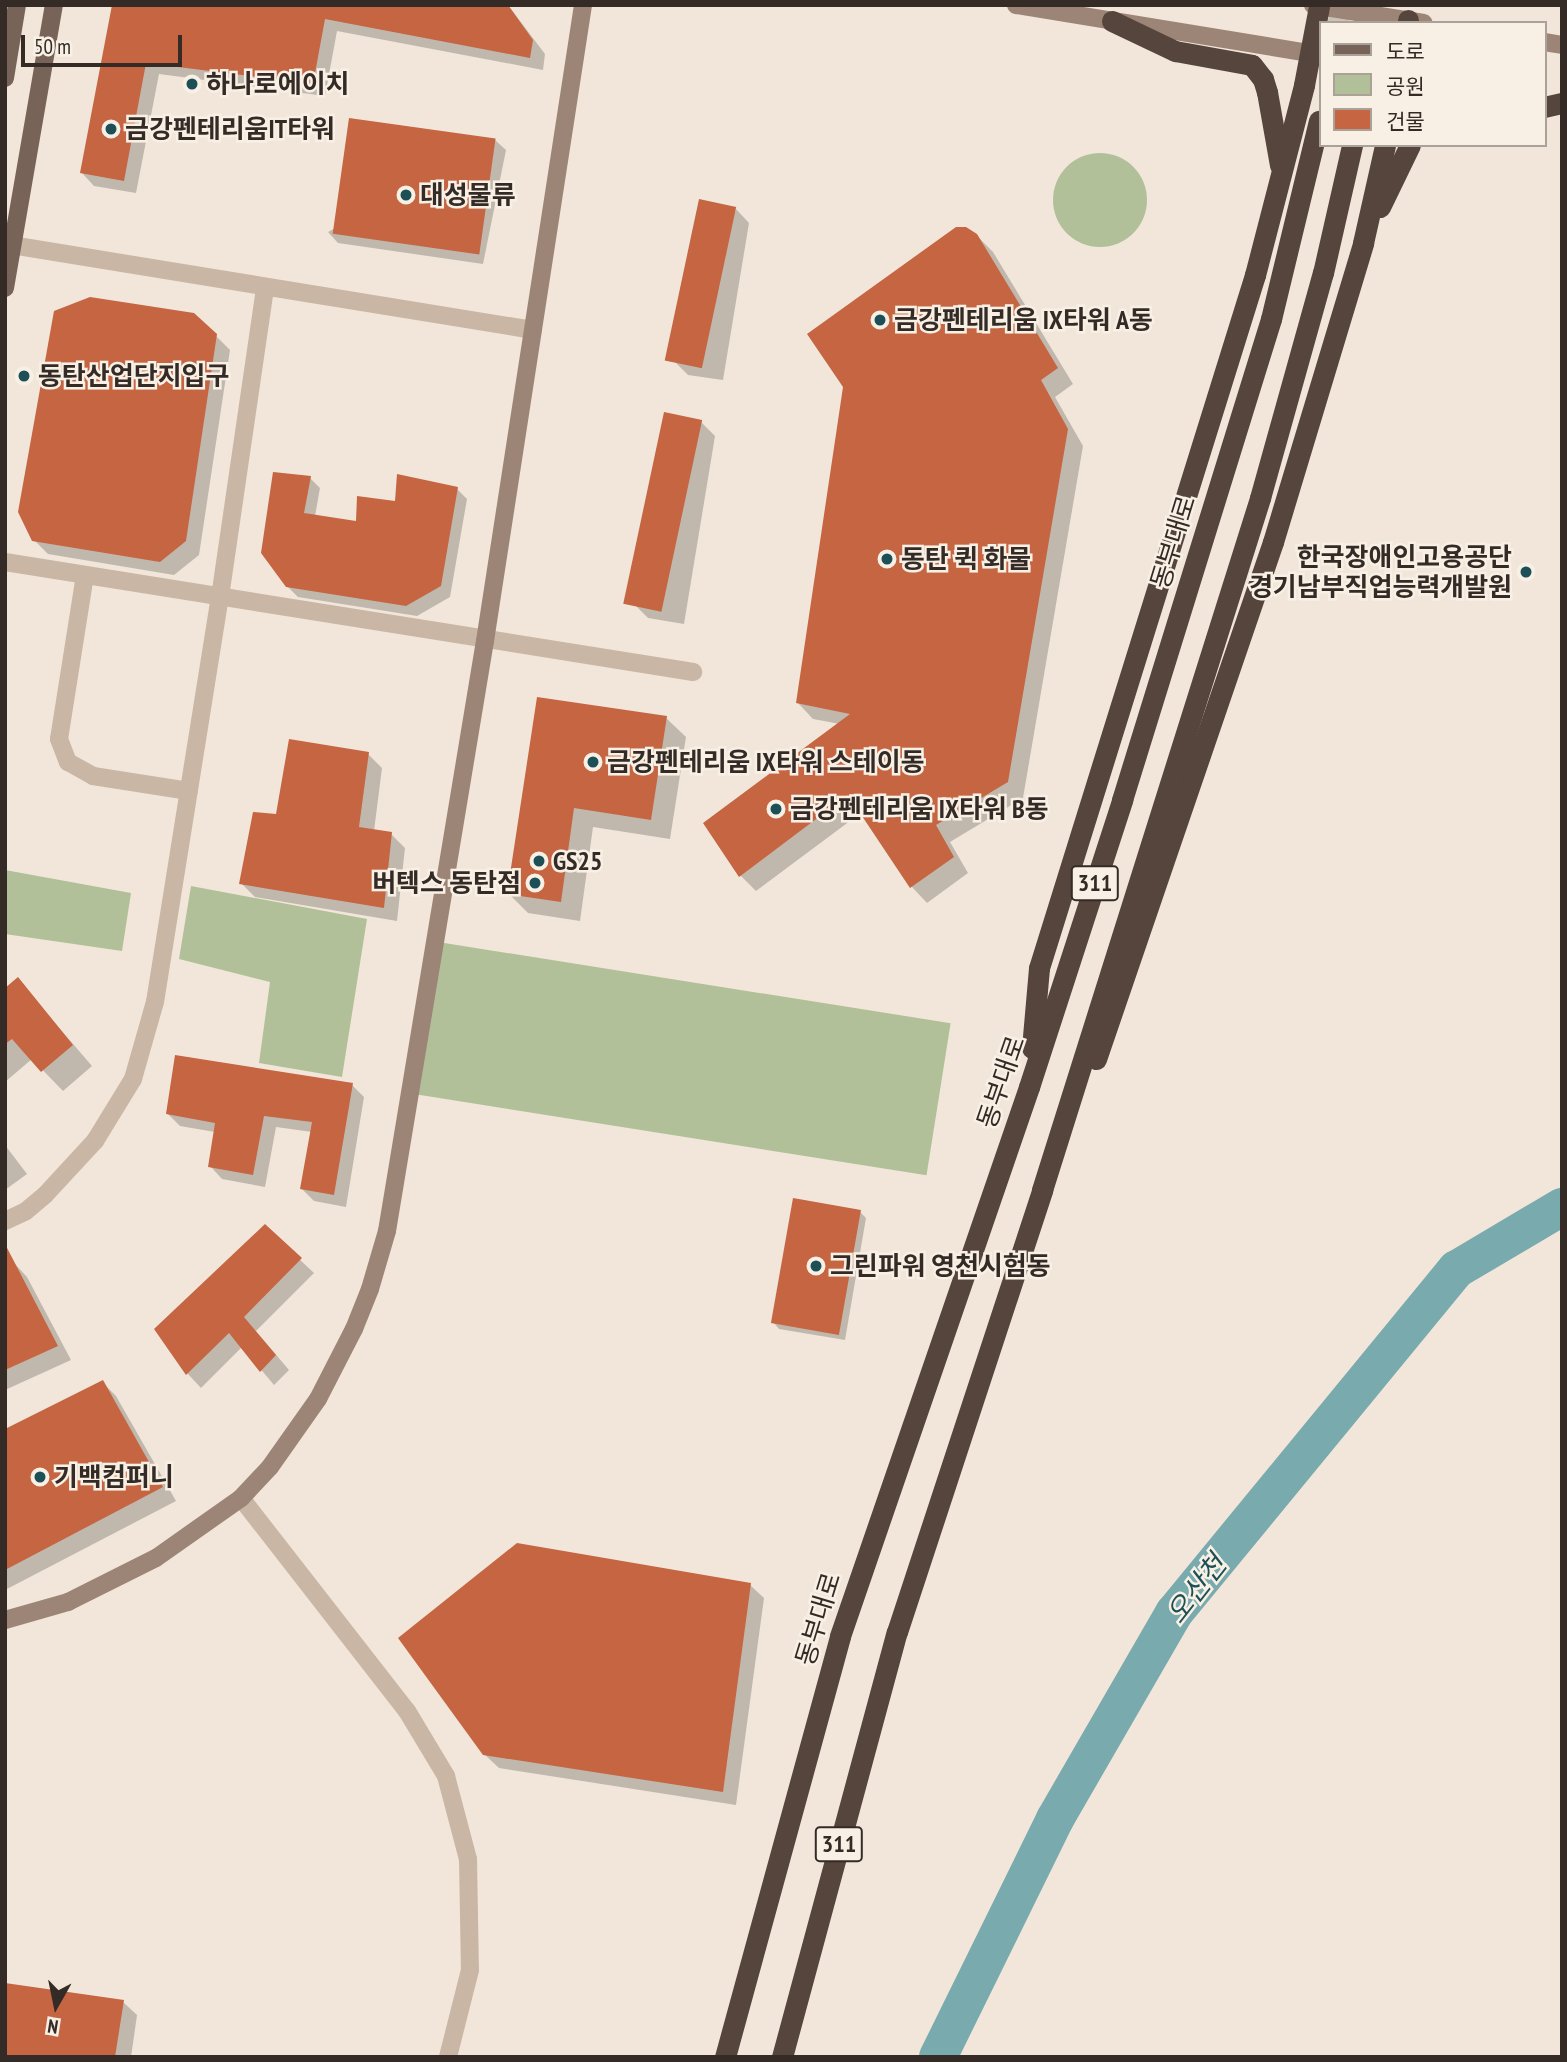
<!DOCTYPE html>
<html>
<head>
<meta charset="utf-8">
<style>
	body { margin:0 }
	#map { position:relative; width:1567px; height:2062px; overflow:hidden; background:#f1e6d9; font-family:"PT Sans Narrow","Noto Sans KR",sans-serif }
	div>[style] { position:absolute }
	.green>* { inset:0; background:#b2c099; transform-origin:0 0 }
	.round { border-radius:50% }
	.shadow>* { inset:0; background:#0003 }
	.river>* { height:38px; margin:-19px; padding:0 19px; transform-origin:19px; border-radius:19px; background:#78aaae }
	.building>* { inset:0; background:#c56542; transform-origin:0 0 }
	.highway-tunnel>* { height:21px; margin-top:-10.5px; transform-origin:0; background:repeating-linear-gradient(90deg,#cbc1b5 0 21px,transparent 0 31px) }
	.street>* { height:18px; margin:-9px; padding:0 9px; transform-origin:9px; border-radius:9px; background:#c9b6a5 }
	.secondary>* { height:18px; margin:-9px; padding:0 9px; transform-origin:9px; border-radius:9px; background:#9c8576 }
	.primary>* { height:18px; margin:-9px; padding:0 9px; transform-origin:9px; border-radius:9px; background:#776357 }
	.highway>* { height:21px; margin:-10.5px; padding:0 10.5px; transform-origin:10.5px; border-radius:10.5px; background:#55453d }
	.dots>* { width:19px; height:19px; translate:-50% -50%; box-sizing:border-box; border:4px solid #f9f0e5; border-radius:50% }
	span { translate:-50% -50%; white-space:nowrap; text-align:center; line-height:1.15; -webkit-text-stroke:5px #f9f0e5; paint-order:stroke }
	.shield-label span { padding:2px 5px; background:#f9f0e5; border:2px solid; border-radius:5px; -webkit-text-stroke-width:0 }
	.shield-label { font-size:24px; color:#342b26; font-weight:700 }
	.poi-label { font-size:26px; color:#342b26; font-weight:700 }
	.left { translate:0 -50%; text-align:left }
	.right { translate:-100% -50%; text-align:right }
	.street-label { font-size:26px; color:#342b26 }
	.water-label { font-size:28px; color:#1c5056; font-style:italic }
	.frame { position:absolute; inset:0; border:7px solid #342b26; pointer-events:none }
	.legend { position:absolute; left:1319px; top:21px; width:228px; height:126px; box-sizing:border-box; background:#f9f0e5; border:2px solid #aaa199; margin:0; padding:9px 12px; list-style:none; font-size:21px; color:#342b26 }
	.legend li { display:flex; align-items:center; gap:14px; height:35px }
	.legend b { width:35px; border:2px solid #aaa199 }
	.north { position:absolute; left:21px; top:1971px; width:70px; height:70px; -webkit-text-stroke:5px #f9f0e5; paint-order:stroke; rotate:189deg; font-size:19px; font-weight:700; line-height:28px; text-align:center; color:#342b26 }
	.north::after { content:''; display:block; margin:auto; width:24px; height:32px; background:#342b26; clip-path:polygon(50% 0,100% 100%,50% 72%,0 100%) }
	.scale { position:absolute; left:21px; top:35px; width:161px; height:32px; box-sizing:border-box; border:4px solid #342b26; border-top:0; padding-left:9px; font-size:21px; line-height:24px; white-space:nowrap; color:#342b26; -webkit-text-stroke:5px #f9f0e5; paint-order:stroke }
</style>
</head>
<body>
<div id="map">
	<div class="green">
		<div class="round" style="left:1053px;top:153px;width:94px;height:94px"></div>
		<div style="clip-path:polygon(5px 870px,131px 893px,122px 951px,5px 934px)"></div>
		<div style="clip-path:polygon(191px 886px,367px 919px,342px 1077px,259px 1063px,270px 982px,179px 959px)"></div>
		<div style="left:438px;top:942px;width:519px;height:154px;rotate:9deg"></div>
	</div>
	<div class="shadow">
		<div style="clip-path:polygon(114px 5px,508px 5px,545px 54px,543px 70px,337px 31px,325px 96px,159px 74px,136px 193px,94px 186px,82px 173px)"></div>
		<div style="clip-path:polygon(495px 140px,506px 150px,483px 264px,338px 243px,328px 232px)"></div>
		<div style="clip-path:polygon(736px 209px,749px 223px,723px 380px,688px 375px,674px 361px)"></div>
		<div style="clip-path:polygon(956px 229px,976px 235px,993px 252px,1073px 384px,1055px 397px,1083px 446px,1023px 798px,950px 842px,968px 873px,927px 903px,912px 887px,862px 812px,756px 891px,740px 875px,840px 724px,813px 719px,798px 703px,845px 386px,810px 335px)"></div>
		<div style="clip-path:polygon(216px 336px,230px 350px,199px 555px,174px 575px,48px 554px,34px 540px)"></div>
		<div style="clip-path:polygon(701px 422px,715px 436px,684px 624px,648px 618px,634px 604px)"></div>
		<div style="clip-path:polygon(310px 478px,320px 488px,315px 516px,358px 523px,396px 503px,457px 489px,467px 499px,450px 597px,417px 616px,298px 597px,287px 586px)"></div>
		<div style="clip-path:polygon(538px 699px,666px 718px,686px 737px,670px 839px,593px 827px,580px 921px,528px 913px,509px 894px)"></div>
		<div style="clip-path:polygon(368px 754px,382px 768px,374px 831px,391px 834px,405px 848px,397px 921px,255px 897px,241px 883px,277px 816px)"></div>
		<div style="clip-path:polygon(18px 980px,92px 1066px,63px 1091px,32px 1059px,5px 1082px,5px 990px)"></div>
		<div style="clip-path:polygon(352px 1085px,364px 1097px,346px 1207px,314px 1201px,302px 1189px,312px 1132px,276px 1127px,265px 1187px,222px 1179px,210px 1166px,215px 1132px,180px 1126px,168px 1114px)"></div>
		<div style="clip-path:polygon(5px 1145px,27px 1174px,5px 1190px)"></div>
		<div style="clip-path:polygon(860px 1212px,866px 1218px,845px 1340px,779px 1329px,773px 1322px)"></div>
		<div style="clip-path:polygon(265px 1227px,314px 1273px,256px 1331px,289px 1370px,274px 1385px,242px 1347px,201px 1388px,188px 1374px,157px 1329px)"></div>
		<div style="clip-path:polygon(14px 1263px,27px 1277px,71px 1360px,5px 1390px,5px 1267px)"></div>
		<div style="clip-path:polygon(102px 1382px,116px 1396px,176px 1501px,5px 1590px,5px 1431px)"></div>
		<div style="clip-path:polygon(750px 1585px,764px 1598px,736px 1805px,499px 1768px,484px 1754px)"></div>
		<div style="clip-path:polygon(123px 2002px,137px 2015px,131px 2057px,5px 2057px)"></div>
	</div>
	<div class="river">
		<div style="left:938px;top:2057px;width:265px;rotate:-63.8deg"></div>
		<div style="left:1055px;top:1819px;width:238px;rotate:-60deg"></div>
		<div style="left:1174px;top:1613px;width:445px;rotate:-50.6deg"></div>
		<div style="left:1457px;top:1269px;width:122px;rotate:-30.6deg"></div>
	</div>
	<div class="building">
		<div style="clip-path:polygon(112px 5px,508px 5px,533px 40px,530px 58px,325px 19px,313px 84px,146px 63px,124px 181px,80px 173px)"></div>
		<div style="left:349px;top:118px;width:148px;height:117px;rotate:8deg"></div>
		<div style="left:699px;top:199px;width:38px;height:165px;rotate:12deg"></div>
		<div style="clip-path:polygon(956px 227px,966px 227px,977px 234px,1058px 368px,1041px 380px,1068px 429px,1008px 782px,936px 825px,954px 857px,910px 888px,848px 795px,739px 877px,703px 823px,850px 714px,796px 703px,843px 387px,807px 334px)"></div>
		<div style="clip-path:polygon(90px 297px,194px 313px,217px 334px,186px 541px,160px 562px,32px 541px,18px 512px,54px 311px)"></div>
		<div style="left:664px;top:412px;width:39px;height:196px;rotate:12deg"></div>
		<div style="clip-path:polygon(273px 472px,311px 476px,304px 513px,356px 521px,357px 496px,395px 501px,397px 474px,458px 487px,441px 586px,406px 606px,286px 587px,261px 553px)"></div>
		<div style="clip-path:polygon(537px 697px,667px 716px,651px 820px,574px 808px,561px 902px,507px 894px)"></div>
		<div style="clip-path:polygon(289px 739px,369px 752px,359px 827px,392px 832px,384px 908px,239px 884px,253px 812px,276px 814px)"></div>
		<div style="clip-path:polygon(18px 977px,73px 1045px,41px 1072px,12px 1039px,5px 1044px,5px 988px)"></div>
		<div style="clip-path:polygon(175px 1055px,353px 1083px,334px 1195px,300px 1189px,312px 1122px,264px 1116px,253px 1175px,208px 1167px,215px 1123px,166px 1114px)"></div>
		<div style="left:793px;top:1198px;width:69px;height:127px;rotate:10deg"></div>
		<div style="clip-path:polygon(265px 1224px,302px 1258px,244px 1317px,276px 1355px,260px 1372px,229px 1333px,186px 1375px,154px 1329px)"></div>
		<div style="clip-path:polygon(5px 1244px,58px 1346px,5px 1370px)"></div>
		<div style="clip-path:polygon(103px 1380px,163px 1487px,5px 1570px,5px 1429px)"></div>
		<div style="clip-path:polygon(517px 1543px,751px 1583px,723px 1792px,483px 1755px,398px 1638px)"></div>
		<div style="clip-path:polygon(5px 1983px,124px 2000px,115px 2057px,5px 2057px)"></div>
	</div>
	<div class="highway-tunnel">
		<div style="left:1338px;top:23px;width:18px;rotate:-77deg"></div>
	</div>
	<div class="street">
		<div style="left:5px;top:244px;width:535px;rotate:9.25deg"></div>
		<div style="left:5px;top:562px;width:697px;rotate:9.08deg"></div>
		<div style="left:85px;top:575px;width:166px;rotate:99deg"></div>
		<div style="left:59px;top:739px;width:25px;rotate:69deg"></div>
		<div style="left:68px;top:762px;width:29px;rotate:29deg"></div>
		<div style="left:93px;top:776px;width:97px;rotate:8.9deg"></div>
		<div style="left:5px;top:1221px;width:23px;rotate:-25deg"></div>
		<div style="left:26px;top:1211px;width:25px;rotate:-40deg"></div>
		<div style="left:45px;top:1195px;width:74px;rotate:-47.2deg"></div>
		<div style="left:95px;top:1141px;width:73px;rotate:-58.5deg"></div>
		<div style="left:133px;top:1079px;width:80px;rotate:-74.1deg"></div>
		<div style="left:155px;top:1002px;width:410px;rotate:-80.9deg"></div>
		<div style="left:220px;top:597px;width:312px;rotate:-81.7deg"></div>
		<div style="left:241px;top:1498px;width:270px;rotate:52.1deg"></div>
		<div style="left:407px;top:1711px;width:76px;rotate:59deg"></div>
		<div style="left:446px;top:1776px;width:86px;rotate:75.2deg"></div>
		<div style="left:468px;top:1859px;width:111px;rotate:89deg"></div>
		<div style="left:470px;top:1970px;width:90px;rotate:104.2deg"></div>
	</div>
	<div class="secondary">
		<div style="left:1016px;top:5px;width:308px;rotate:9.3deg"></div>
		<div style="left:1313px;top:5px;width:112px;rotate:9.2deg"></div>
		<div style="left:1544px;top:42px;width:18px;rotate:9deg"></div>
		<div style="left:5px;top:1620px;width:66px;rotate:-15.9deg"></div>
		<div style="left:68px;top:1602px;width:98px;rotate:-26.6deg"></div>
		<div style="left:156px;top:1558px;width:104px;rotate:-35.2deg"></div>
		<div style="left:241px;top:1498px;width:42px;rotate:-46.9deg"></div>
		<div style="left:270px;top:1467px;width:83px;rotate:-54.8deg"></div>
		<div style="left:318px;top:1399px;width:79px;rotate:-62.8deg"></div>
		<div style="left:354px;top:1329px;width:43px;rotate:-68.2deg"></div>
		<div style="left:370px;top:1289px;width:60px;rotate:-73.7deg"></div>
		<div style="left:387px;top:1231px;width:598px;rotate:-80.57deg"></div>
		<div style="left:485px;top:641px;width:644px;rotate:-81.24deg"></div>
	</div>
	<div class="primary">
		<div style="left:5px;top:78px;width:74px;rotate:-80.7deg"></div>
		<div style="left:5px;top:288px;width:287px;rotate:-80.2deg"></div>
	</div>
	<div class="highway">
		<div style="left:1112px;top:21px;width:70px;rotate:25.5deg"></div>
		<div style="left:1175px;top:51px;width:78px;rotate:10.3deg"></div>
		<div style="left:1252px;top:65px;width:18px;rotate:52deg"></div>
		<div style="left:1263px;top:79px;width:14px;rotate:73deg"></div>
		<div style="left:1267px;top:92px;width:74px;rotate:79.9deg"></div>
		<div style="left:1408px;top:23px;width:3px;rotate:-90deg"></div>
		<div style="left:1544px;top:107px;width:18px;rotate:-13deg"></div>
		<div style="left:1380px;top:207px;width:69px;rotate:-64.2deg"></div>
		<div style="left:1032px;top:1048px;width:80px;rotate:-85deg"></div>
		<div style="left:1039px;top:968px;width:726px;rotate:-72.69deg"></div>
		<div style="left:1255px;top:275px;width:196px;rotate:-75.5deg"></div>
		<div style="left:1304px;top:85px;width:80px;rotate:-79.2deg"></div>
		<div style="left:1096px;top:1059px;width:546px;rotate:-71.1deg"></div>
		<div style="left:1273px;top:542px;width:312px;rotate:-73.2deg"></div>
		<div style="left:1363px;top:243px;width:100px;rotate:-77.3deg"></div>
		<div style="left:725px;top:2057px;width:436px;rotate:-74.7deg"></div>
		<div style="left:840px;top:1636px;width:581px;rotate:-71deg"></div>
		<div style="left:1029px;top:1087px;width:302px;rotate:-72deg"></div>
		<div style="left:1122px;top:800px;width:504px;rotate:-72.79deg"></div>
		<div style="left:1271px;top:319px;width:204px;rotate:-76.4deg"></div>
		<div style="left:782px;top:2057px;width:440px;rotate:-74.9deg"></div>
		<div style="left:897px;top:1632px;width:465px;rotate:-71.8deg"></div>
		<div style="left:1042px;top:1190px;width:726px;rotate:-72.51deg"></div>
		<div style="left:1260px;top:498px;width:234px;rotate:-74.4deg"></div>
		<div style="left:1323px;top:273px;width:131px;rotate:-77.2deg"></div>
	</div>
	<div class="dots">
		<div style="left:192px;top:84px;background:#1c5056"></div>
		<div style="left:111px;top:129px;background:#1c5056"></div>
		<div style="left:406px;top:195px;background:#1c5056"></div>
		<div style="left:880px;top:320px;background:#1c5056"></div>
		<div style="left:24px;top:376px;background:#1c5056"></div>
		<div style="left:887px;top:559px;background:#1c5056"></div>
		<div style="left:1526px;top:572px;background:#1c5056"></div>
		<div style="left:593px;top:762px;background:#1c5056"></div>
		<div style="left:776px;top:809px;background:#1c5056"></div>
		<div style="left:539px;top:861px;background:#1c5056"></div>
		<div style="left:535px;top:883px;background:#1c5056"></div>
		<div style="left:816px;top:1266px;background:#1c5056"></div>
		<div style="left:40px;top:1477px;background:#1c5056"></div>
	</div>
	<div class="shield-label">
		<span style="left:1095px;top:883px">311</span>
		<span style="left:839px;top:1844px">311</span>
	</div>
	<div class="poi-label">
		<span class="left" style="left:206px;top:84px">하나로에이치</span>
		<span class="left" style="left:125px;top:129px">금강펜테리움IT타워</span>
		<span class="left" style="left:420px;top:195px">대성물류</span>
		<span class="left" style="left:894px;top:320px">금강펜테리움 IX타워 A동</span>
		<span class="left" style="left:38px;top:376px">동탄산업단지입구</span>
		<span class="right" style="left:1512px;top:572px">한국장애인고용공단<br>경기남부직업능력개발원</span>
		<span class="left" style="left:901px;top:559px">동탄 퀵 화물</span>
		<span class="left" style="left:607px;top:762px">금강펜테리움 IX타워 스테이동</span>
		<span class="left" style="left:790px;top:809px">금강펜테리움 IX타워 B동</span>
		<span class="left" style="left:553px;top:861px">GS25</span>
		<span class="right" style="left:521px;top:883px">버텍스 동탄점</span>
		<span class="left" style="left:830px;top:1266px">그린파워 영천시험동</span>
		<span class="left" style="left:54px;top:1477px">기백컴퍼니</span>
	</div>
	<div class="street-label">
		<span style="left:1173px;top:542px;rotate:-73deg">동부대로</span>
		<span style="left:1001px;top:1082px;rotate:-71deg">동부대로</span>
		<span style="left:818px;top:1619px;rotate:-73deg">동부대로</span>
	</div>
	<div class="water-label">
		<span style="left:1196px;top:1589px;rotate:-52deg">오산천</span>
	</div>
	<div class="frame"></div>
	<ul class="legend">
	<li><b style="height:9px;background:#776357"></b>도로</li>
	<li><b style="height:19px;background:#b2c099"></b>공원</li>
	<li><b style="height:19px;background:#c56542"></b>건물</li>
	</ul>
	<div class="north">N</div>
	<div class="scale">50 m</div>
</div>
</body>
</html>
